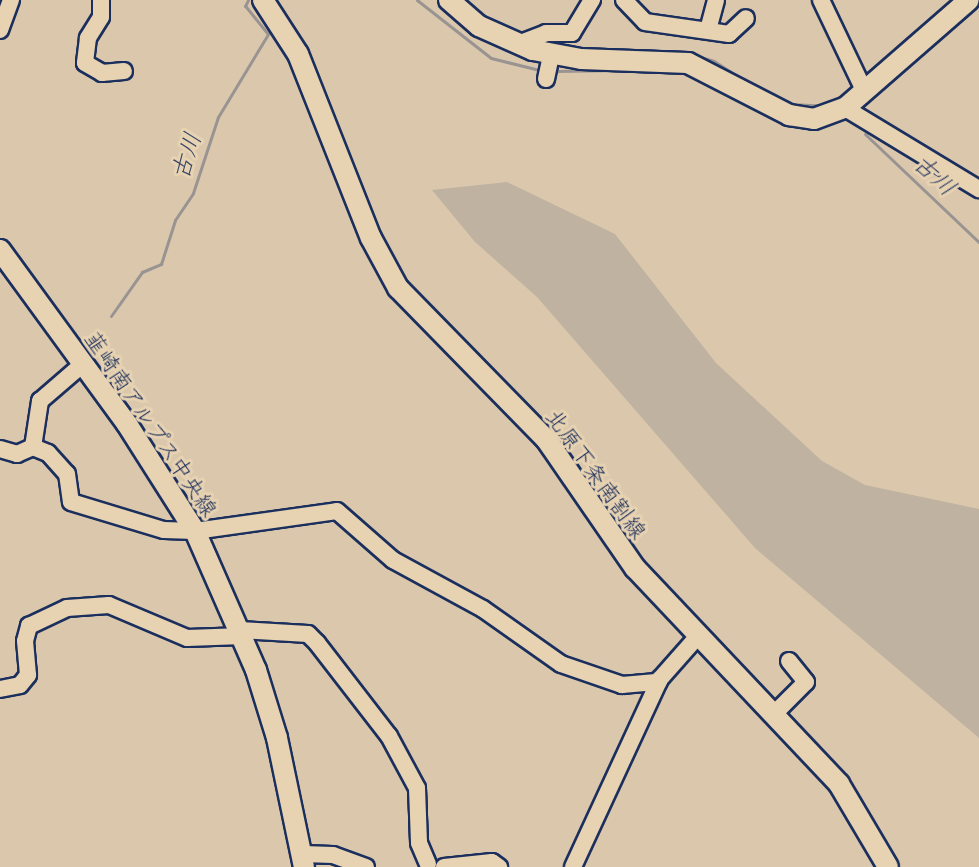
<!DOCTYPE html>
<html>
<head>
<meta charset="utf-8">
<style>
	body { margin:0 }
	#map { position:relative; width:979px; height:867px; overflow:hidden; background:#dbc8ac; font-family:Delius,"Klee One",sans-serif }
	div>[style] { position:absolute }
	.green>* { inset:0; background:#bfb2a1 }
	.stream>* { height:3px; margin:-1.5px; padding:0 1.5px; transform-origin:1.5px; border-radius:1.5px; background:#999492 }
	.roads { filter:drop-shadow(2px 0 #1b2f5e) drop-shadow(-2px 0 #1b2f5e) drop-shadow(0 2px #1b2f5e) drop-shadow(0 -2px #1b2f5e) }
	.minor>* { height:16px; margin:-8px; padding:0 8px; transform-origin:8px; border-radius:8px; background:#e7d2b1 }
	.major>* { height:20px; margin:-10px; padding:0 10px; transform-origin:10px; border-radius:10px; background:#e7d2b1 }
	span { translate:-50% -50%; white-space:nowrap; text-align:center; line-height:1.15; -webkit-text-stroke:6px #e7d2b1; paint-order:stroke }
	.street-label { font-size:22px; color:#1b2f5e }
	.water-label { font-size:24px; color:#344368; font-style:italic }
</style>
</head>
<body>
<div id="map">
	<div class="green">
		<div style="clip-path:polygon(507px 182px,615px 234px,716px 363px,822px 461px,865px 485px,979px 509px,979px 738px,755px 548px,537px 297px,475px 242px,432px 190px)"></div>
	</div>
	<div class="stream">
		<div style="left:417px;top:0;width:94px;rotate:38.1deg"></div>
		<div style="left:491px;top:58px;width:54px;rotate:14deg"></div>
		<div style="left:638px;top:50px;width:32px;rotate:4deg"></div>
		<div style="left:690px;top:54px;width:25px;rotate:16deg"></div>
		<div style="left:714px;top:61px;width:38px;rotate:33deg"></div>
		<div style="left:555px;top:71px;width:68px;rotate:-0.8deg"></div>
		<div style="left:757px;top:87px;width:38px;rotate:27deg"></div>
		<div style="left:791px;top:104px;width:34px;rotate:3deg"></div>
		<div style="left:865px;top:134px;width:157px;rotate:43.5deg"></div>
		<div style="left:111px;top:316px;width:54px;rotate:-54.8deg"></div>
		<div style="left:142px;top:272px;width:21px;rotate:-23deg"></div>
		<div style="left:161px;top:264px;width:46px;rotate:-72.3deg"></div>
		<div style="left:175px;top:220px;width:32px;rotate:-56deg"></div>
		<div style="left:193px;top:193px;width:80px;rotate:-71.8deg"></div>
		<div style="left:218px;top:117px;width:97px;rotate:-58.9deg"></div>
		<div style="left:268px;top:34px;width:36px;rotate:-129deg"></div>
		<div style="left:245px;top:6px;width:7px;rotate:-63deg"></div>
	</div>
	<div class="roads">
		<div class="minor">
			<div style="left:101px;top:0;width:17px;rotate:90deg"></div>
			<div style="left:101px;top:17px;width:25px;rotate:122deg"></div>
			<div style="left:88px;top:38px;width:25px;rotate:97deg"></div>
			<div style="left:85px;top:63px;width:20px;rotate:30deg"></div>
			<div style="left:102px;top:73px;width:22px;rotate:-5deg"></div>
			<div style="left:624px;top:0;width:30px;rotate:46deg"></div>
			<div style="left:645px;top:22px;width:85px;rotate:8.1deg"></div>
			<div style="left:729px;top:34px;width:23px;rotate:-43deg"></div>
			<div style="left:821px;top:0;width:100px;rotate:64.5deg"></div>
			<div style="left:0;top:30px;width:32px;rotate:-70deg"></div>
			<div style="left:708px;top:30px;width:31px;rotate:-75deg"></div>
			<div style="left:518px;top:44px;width:30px;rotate:-21deg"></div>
			<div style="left:546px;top:33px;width:26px"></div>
			<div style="left:572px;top:33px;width:39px;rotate:-59deg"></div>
			<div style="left:546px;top:79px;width:25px;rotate:-78deg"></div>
			<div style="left:845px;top:108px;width:157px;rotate:31.2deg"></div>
			<div style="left:33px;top:447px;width:47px;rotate:-81.3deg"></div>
			<div style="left:40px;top:401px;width:58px;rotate:-40.8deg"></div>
			<div style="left:0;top:449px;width:18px;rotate:16deg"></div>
			<div style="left:17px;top:454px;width:17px;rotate:-24deg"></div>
			<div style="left:33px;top:447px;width:16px;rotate:22deg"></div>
			<div style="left:48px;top:453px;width:28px;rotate:48deg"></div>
			<div style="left:67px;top:474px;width:28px;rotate:82deg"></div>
			<div style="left:71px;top:502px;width:97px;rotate:16.8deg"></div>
			<div style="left:164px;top:530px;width:31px;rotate:2deg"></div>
			<div style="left:195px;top:531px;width:143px;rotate:-8deg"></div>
			<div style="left:337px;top:511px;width:74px;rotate:41.2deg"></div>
			<div style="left:393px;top:560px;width:102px;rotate:28.6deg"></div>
			<div style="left:483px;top:609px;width:95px;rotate:35.2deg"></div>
			<div style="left:561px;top:664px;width:65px;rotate:19deg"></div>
			<div style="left:622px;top:685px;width:37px;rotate:-5deg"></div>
			<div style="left:240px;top:630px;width:68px;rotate:3.4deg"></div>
			<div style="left:308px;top:634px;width:13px;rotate:45deg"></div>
			<div style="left:317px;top:643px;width:118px;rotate:52.3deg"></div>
			<div style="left:389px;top:736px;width:59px;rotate:61.7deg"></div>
			<div style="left:417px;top:788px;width:55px;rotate:87.9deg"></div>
			<div style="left:419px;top:843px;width:23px;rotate:67deg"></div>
			<div style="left:0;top:689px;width:20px;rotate:-11deg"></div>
			<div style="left:20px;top:685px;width:13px;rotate:-51deg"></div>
			<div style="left:28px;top:675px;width:34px;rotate:-95deg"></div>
			<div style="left:25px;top:641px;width:16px;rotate:-75deg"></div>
			<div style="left:29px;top:626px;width:42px;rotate:-25.3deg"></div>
			<div style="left:67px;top:608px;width:42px;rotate:-4.1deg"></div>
			<div style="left:109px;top:605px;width:85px;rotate:22.9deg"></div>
			<div style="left:187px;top:638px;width:56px;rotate:-2deg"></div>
			<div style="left:774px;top:714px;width:45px;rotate:-45deg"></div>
			<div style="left:806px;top:682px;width:27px;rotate:-129deg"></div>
			<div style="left:303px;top:854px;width:30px;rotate:2deg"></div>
			<div style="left:333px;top:855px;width:35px;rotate:20deg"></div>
			<div style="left:444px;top:867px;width:48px;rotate:-5.9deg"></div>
			<div style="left:492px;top:862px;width:9px;rotate:36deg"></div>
			<div style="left:573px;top:867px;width:207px;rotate:-65.2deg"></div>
			<div style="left:660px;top:679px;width:57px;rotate:-48.5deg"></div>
		</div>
		<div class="major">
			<div style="left:263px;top:0;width:64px;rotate:57.1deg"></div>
			<div style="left:298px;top:54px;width:198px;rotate:68.4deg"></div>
			<div style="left:371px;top:238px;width:57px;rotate:61.6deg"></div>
			<div style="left:398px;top:288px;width:211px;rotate:45.6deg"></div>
			<div style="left:546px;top:439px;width:157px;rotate:55.4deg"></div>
			<div style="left:635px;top:568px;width:297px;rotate:46.6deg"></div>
			<div style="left:839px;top:784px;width:96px;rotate:59.4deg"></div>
			<div style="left:449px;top:0;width:40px;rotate:41deg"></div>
			<div style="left:479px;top:26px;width:59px;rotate:24deg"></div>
			<div style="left:533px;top:50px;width:49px;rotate:10.6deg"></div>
			<div style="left:581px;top:59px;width:107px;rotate:2.1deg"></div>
			<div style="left:688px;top:63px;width:114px;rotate:27.2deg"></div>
			<div style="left:789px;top:115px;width:25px;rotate:9deg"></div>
			<div style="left:814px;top:119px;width:33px;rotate:-20deg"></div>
			<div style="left:845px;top:108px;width:164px;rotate:-41.1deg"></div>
			<div style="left:0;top:250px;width:215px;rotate:53.9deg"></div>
			<div style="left:127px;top:424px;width:127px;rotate:57.6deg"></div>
			<div style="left:195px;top:531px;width:152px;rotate:66.3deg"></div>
			<div style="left:256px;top:670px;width:71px;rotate:72.8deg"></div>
			<div style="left:277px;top:738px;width:132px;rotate:78.2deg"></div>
		</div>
	</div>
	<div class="street-label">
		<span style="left:151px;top:424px;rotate:56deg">韮崎南アルプス中央線</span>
		<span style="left:596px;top:474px;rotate:54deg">北原下条南割線</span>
	</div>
	<div class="water-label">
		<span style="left:186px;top:156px;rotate:-72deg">古川</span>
		<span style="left:935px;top:175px;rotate:43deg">古川</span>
	</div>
</div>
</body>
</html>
